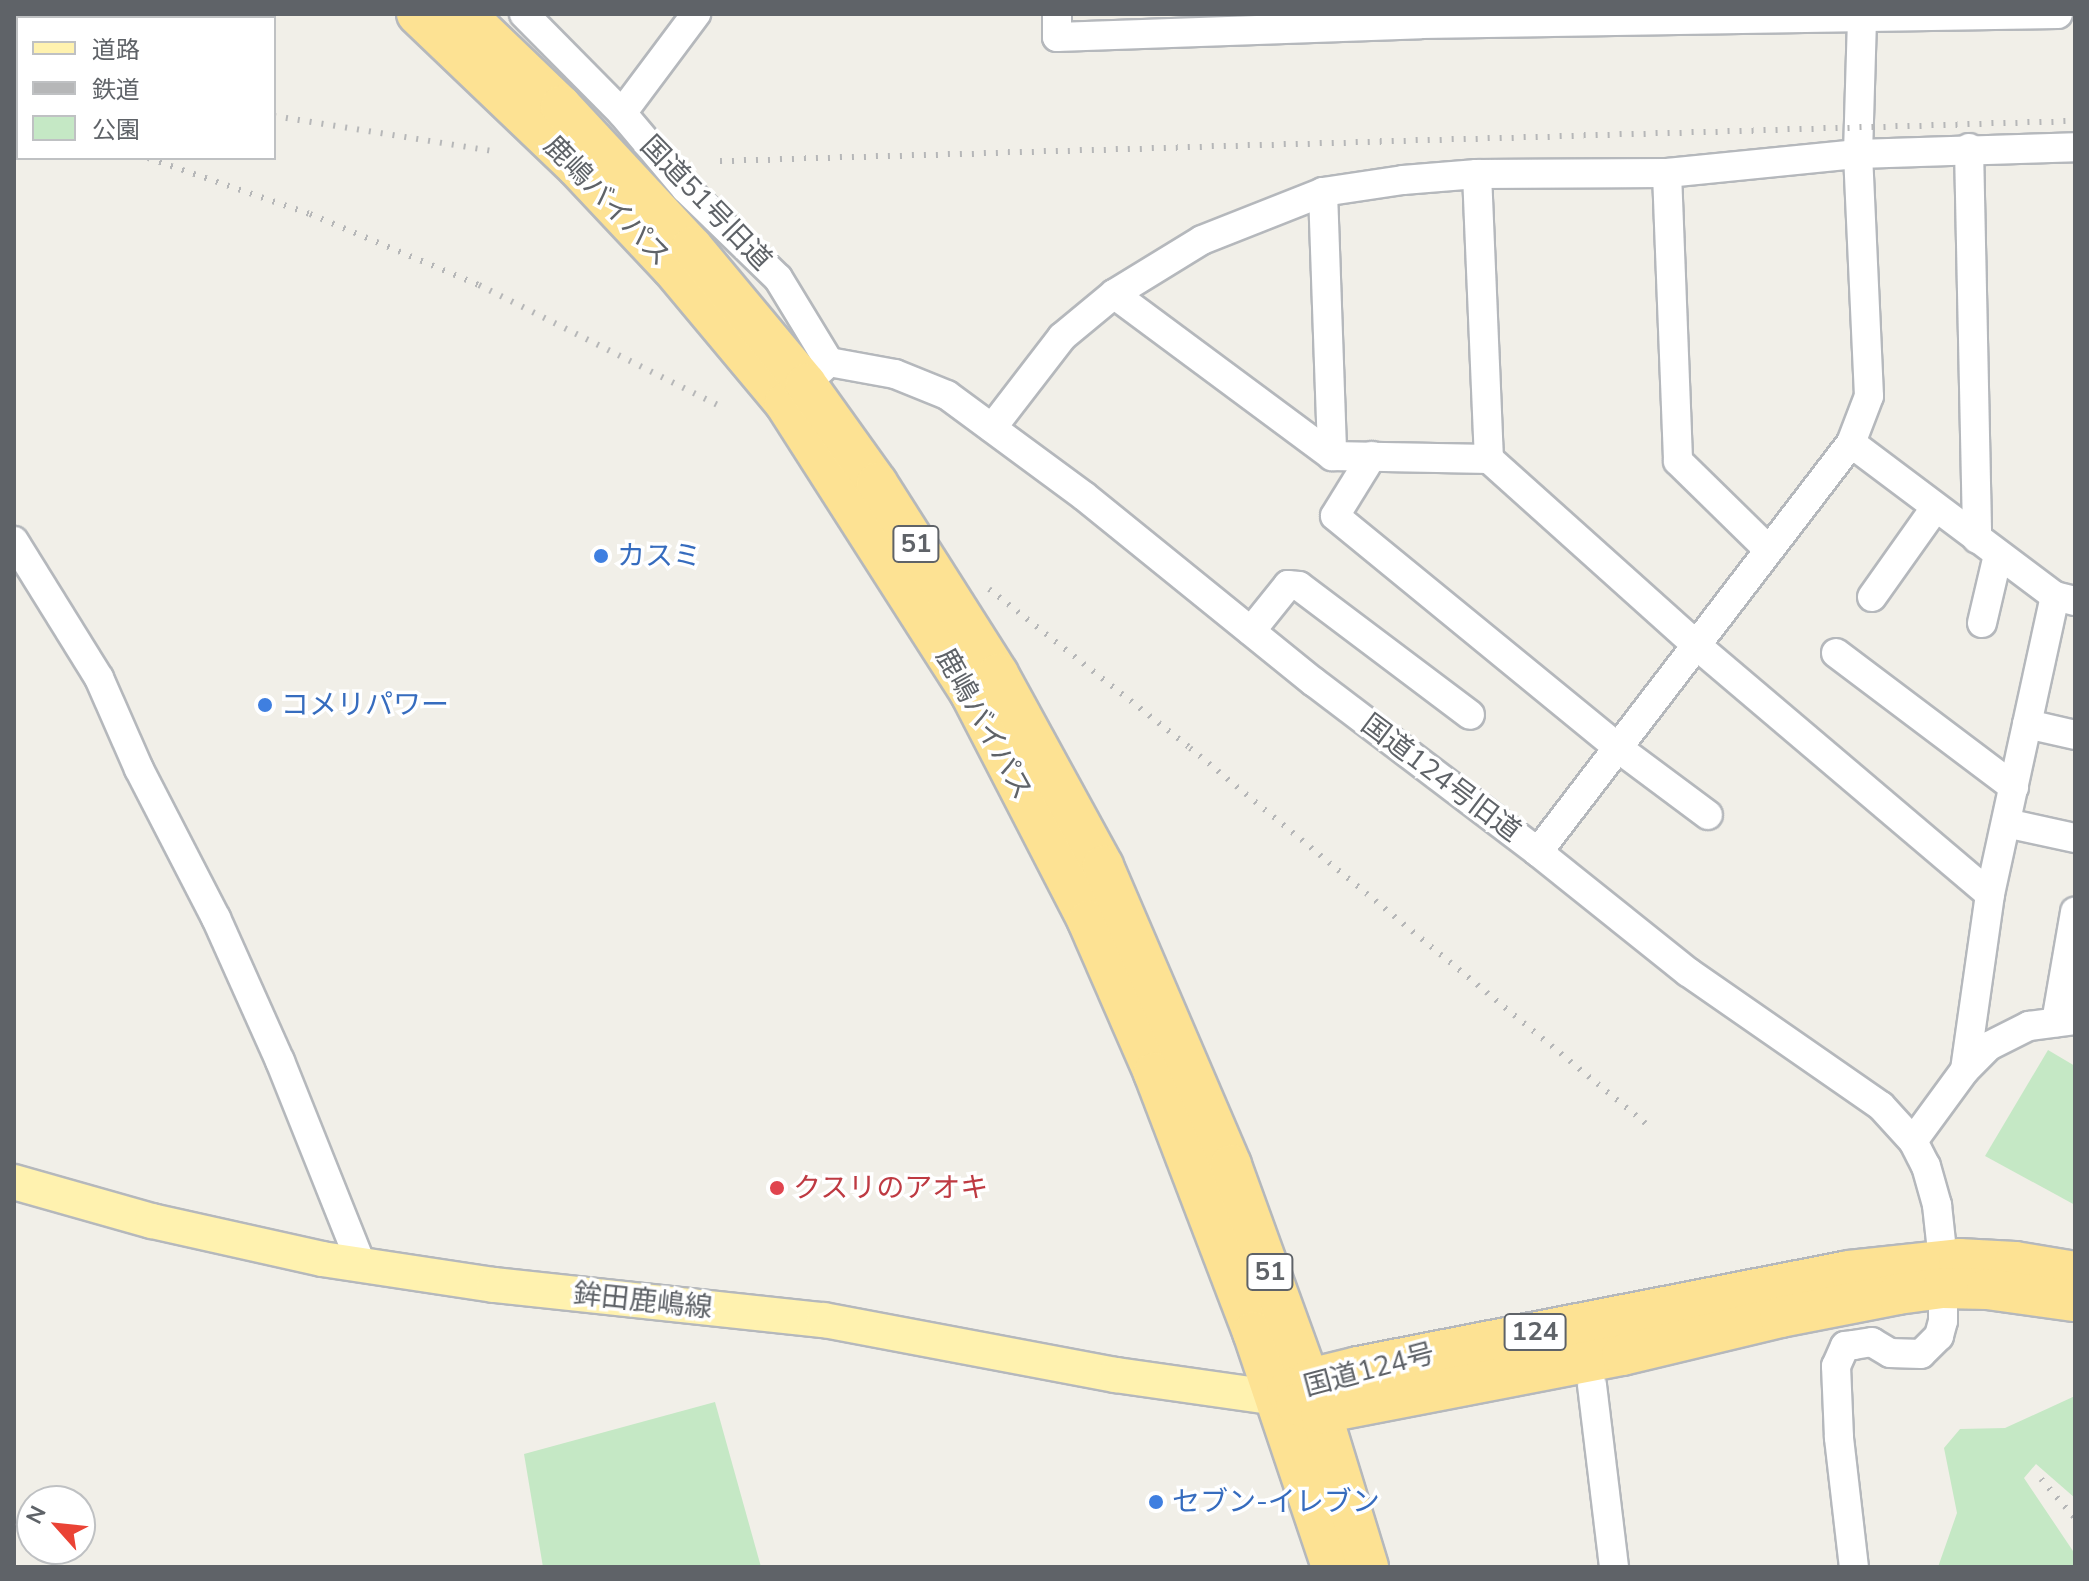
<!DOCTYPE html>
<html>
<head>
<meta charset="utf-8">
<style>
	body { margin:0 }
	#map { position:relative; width:2089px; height:1581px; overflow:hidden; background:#f1efe8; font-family:"Nunito Sans","Noto Sans JP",sans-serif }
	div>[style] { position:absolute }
	.green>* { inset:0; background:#c5e8c5 }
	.roads { filter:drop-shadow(2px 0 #b5b8bc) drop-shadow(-2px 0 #b5b8bc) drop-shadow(0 2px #b5b8bc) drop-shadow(0 -2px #b5b8bc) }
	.minor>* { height:28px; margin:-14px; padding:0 14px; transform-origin:14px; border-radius:14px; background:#fff }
	.major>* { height:34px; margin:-17px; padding:0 17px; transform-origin:17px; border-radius:17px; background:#fff2af }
	.highway>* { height:40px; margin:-20px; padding:0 20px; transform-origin:20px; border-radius:20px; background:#fde293 }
	.rail>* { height:6px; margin-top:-3px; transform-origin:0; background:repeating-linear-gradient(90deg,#b6b7b8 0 2px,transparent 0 12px) }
	.dots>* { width:22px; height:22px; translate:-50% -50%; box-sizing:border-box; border:4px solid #fff; border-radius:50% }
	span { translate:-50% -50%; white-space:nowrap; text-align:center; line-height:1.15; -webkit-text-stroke:7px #fff; paint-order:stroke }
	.shield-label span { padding:2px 6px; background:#fff; border:2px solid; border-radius:6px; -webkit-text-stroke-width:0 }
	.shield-label { font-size:26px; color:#5f6368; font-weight:700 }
	.street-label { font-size:28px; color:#5f6368 }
	.shop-label { font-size:28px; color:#366cbe }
	.left { translate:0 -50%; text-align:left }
	.health-label { font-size:28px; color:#be3a42 }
	.frame { position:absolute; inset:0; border:16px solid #5f6368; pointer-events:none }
	.legend { position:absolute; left:16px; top:16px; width:260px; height:144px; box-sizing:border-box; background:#fff; border:2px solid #bfc1c3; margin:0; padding:10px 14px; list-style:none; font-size:24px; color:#5f6368 }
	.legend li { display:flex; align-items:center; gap:16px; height:40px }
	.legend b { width:40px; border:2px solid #bfc1c3 }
	.north { position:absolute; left:16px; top:1485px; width:80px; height:80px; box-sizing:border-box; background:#fff; border:2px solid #bfc1c3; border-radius:50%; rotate:297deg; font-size:22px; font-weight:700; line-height:32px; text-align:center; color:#5f6368 }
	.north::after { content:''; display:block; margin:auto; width:28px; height:36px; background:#ea4335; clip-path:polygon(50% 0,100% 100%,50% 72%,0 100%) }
</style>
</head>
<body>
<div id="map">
	<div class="green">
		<div style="clip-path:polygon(2048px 1050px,2075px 1066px,2075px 1205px,1985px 1156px)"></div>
		<div style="clip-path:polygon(2075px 1396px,2075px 1498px,2036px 1464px,2024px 1478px,2075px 1554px,2075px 1567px,1938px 1567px,1957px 1513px,1944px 1448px,1960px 1429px,2005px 1428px)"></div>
		<div style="clip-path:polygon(715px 1402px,761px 1567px,543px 1567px,524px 1454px)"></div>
	</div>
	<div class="roads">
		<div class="minor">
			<div style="left:524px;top:14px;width:139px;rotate:45.3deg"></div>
			<div style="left:622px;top:113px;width:99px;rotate:49.9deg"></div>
			<div style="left:686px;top:189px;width:128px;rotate:44.1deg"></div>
			<div style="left:778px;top:278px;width:98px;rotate:58.7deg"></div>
			<div style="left:829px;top:362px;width:19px;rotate:137deg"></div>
			<div style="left:1057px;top:14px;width:23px;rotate:90deg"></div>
			<div style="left:1057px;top:37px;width:364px;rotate:-2deg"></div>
			<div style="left:1421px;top:24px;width:637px;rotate:-0.9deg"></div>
			<div style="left:622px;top:113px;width:124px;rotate:-53.2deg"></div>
			<div style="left:1969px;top:148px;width:391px;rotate:88.8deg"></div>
			<div style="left:1667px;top:173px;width:288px;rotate:87.8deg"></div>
			<div style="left:1678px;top:461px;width:127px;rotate:44.4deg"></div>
			<div style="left:1477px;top:174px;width:285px;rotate:87.6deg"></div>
			<div style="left:1323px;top:192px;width:264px;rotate:88deg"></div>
			<div style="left:1114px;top:294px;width:272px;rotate:36.6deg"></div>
			<div style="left:1332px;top:456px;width:157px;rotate:1.1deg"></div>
			<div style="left:1489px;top:459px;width:278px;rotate:41.9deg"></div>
			<div style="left:1696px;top:645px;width:385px;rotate:40.3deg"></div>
			<div style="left:829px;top:362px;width:67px;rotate:10.3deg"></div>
			<div style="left:895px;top:374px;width:56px;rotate:22deg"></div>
			<div style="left:947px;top:395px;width:170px;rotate:36.4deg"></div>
			<div style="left:1084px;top:496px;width:296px;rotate:39deg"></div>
			<div style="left:1314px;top:682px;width:281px;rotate:37.2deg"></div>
			<div style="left:1538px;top:852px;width:192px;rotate:38.7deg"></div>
			<div style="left:1688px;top:972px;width:235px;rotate:34.8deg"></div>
			<div style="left:1881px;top:1106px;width:47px;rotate:47.6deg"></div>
			<div style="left:1913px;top:1141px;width:28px;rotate:63deg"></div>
			<div style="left:1926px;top:1166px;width:41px;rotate:74.2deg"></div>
			<div style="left:1937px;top:1205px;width:55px;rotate:83.8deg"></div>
			<div style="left:1943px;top:1260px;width:61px;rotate:90deg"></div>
			<div style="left:1943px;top:1321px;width:16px;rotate:105deg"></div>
			<div style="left:1939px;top:1336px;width:25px;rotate:135deg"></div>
			<div style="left:1921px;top:1354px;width:31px;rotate:-178deg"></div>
			<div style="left:1890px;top:1353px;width:21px;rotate:-149deg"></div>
			<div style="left:1872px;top:1342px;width:18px;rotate:171deg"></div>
			<div style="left:1854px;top:1345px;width:9px;rotate:174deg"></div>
			<div style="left:1845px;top:1346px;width:22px;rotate:114deg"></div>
			<div style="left:1836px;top:1366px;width:72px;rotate:87.6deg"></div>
			<div style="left:1839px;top:1438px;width:130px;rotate:83.4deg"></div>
			<div style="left:992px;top:428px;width:115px;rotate:-52.4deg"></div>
			<div style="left:1062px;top:337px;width:67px;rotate:-39.6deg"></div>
			<div style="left:1114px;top:294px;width:103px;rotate:-31.5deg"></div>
			<div style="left:1202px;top:240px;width:130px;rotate:-21.6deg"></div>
			<div style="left:1323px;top:192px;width:81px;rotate:-8.5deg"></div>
			<div style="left:1403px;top:180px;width:74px;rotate:-4.6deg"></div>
			<div style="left:1477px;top:174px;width:190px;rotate:-0.3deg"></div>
			<div style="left:1667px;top:173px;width:192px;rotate:-5.7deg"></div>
			<div style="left:1858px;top:154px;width:217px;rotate:-1.8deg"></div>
			<div style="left:1851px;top:443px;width:255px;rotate:36.9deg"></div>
			<div style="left:2055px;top:596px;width:21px;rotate:14deg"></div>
			<div style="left:1372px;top:456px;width:70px;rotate:121.7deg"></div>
			<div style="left:1335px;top:516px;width:366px;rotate:39.3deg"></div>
			<div style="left:1618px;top:748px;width:112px;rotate:36.7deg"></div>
			<div style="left:14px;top:541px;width:161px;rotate:58.2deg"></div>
			<div style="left:99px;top:678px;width:99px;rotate:66.3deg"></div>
			<div style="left:139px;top:769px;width:168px;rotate:62.7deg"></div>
			<div style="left:216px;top:918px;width:157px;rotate:65.9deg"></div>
			<div style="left:280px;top:1061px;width:221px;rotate:68.2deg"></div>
			<div style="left:1872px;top:597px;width:109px;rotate:-54.7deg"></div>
			<div style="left:1982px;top:623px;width:70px;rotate:-76.8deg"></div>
			<div style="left:1251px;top:631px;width:59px;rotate:-51.2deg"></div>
			<div style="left:1288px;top:585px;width:11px;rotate:5deg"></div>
			<div style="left:1299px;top:586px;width:214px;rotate:37deg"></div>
			<div style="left:1836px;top:653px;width:223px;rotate:37deg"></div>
			<div style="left:2027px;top:724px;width:49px;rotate:12.9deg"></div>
			<div style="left:2006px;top:823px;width:71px;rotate:12.3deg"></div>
			<div style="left:1538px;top:852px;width:515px;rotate:-52.57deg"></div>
			<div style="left:1851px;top:443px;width:50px;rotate:-69deg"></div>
			<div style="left:1869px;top:396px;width:242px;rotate:-92.6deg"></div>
			<div style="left:1858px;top:154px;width:136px;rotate:-88.3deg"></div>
			<div style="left:2056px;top:1022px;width:112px;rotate:-80.2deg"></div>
			<div style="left:1965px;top:1070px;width:178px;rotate:-81.9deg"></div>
			<div style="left:1990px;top:894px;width:305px;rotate:-77.7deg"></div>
			<div style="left:1913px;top:1141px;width:88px;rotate:-53.8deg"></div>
			<div style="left:1965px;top:1070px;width:34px;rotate:-45deg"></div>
			<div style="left:1989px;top:1046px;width:45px;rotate:-26.6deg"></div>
			<div style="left:2029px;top:1026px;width:46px;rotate:-7.4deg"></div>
			<div style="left:1592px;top:1385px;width:183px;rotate:83.1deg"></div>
		</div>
		<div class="major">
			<div style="left:14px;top:1182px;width:143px;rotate:15.8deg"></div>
			<div style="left:152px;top:1221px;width:174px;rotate:12.6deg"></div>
			<div style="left:322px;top:1259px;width:174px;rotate:8.6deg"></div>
			<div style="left:494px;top:1285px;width:332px;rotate:6.1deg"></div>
			<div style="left:824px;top:1320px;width:297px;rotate:10.7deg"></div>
			<div style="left:1116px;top:1375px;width:163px;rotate:8.1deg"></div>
		</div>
		<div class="highway">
			<div style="left:417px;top:14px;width:221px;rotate:43.7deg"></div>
			<div style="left:577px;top:167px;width:139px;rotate:46.8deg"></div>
			<div style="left:672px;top:268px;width:176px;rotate:50.1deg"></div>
			<div style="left:785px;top:403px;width:345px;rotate:57.4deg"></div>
			<div style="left:971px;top:694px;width:255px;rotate:62.7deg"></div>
			<div style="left:1088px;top:921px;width:166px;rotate:66.5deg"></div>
			<div style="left:1154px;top:1073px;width:277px;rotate:69.1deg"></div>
			<div style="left:1253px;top:1332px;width:248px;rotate:71.4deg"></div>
			<div style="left:465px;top:14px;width:133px;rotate:43.8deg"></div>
			<div style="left:561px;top:106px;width:192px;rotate:47.1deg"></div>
			<div style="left:692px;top:247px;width:178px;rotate:50.2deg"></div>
			<div style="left:806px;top:384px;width:122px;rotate:54.4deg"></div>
			<div style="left:877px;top:483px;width:226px;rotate:57.6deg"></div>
			<div style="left:998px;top:674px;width:219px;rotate:61.3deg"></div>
			<div style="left:1103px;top:866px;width:325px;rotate:66.8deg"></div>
			<div style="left:1231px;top:1165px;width:264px;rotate:70.1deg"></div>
			<div style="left:1321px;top:1413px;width:161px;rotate:73deg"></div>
			<div style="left:1287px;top:1392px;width:26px;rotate:-29deg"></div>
			<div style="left:1310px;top:1379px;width:49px;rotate:-14deg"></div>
			<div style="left:1358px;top:1367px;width:500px;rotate:-11.06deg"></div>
			<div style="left:1849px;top:1271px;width:111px;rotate:-6.2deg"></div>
			<div style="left:1959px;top:1259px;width:56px;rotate:3.1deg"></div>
			<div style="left:2015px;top:1262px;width:61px;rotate:9.5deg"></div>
			<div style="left:1296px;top:1404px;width:27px;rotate:20deg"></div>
			<div style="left:1321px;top:1413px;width:307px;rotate:-10.9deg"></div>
			<div style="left:1622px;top:1355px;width:163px;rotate:-13.5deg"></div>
			<div style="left:1780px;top:1317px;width:120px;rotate:-11deg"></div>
			<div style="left:1898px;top:1294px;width:45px;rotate:-7.6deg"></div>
			<div style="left:1943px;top:1288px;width:44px;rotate:1.3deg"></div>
			<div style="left:1987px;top:1289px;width:89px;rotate:7.8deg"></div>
		</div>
	</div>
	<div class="rail">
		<div style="left:14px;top:75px;width:4px"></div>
		<div style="left:274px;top:116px;width:222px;rotate:9.1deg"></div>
		<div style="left:14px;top:117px;width:4px;rotate:27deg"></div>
		<div style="left:148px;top:158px;width:171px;rotate:19.1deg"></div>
		<div style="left:310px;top:214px;width:183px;rotate:22.8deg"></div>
		<div style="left:479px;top:285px;width:276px;rotate:26.7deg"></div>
		<div style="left:720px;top:161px;width:1356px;rotate:-1.69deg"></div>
		<div style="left:989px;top:589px;width:256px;rotate:38.3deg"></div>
		<div style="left:1190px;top:748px;width:596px;rotate:39.49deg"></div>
		<div style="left:2041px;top:1479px;width:52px;rotate:48.9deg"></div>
	</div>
	<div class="dots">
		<div style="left:601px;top:556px;background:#3f7fe0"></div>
		<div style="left:265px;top:705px;background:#3f7fe0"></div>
		<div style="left:777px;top:1188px;background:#e0444e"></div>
		<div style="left:1156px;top:1502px;background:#3f7fe0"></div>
	</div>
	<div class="shield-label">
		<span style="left:916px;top:544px">51</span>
		<span style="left:1270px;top:1272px">51</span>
		<span style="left:1535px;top:1332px">124</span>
	</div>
	<div class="street-label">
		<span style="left:607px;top:201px;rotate:46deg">鹿嶋バイパス</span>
		<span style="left:706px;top:203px;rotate:46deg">国道51号旧道</span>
		<span style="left:984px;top:724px;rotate:61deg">鹿嶋バイパス</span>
		<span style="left:1441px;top:778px;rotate:37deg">国道124号旧道</span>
		<span style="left:643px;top:1301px;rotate:6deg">鉾田鹿嶋線</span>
		<span style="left:1369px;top:1370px;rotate:-15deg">国道124号</span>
	</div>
	<div class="shop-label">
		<span class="left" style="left:617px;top:556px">カスミ</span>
		<span class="left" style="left:281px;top:705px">コメリパワー</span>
		<span class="left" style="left:1172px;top:1502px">セブン-イレブン</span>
	</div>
	<div class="health-label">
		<span class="left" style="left:793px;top:1188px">クスリのアオキ</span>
	</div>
	<div class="frame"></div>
	<ul class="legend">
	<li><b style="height:10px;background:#fff2af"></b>道路</li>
	<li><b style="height:10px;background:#b6b7b8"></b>鉄道</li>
	<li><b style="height:22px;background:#c5e8c5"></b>公園</li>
	</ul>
	<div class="north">N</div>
</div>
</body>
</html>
